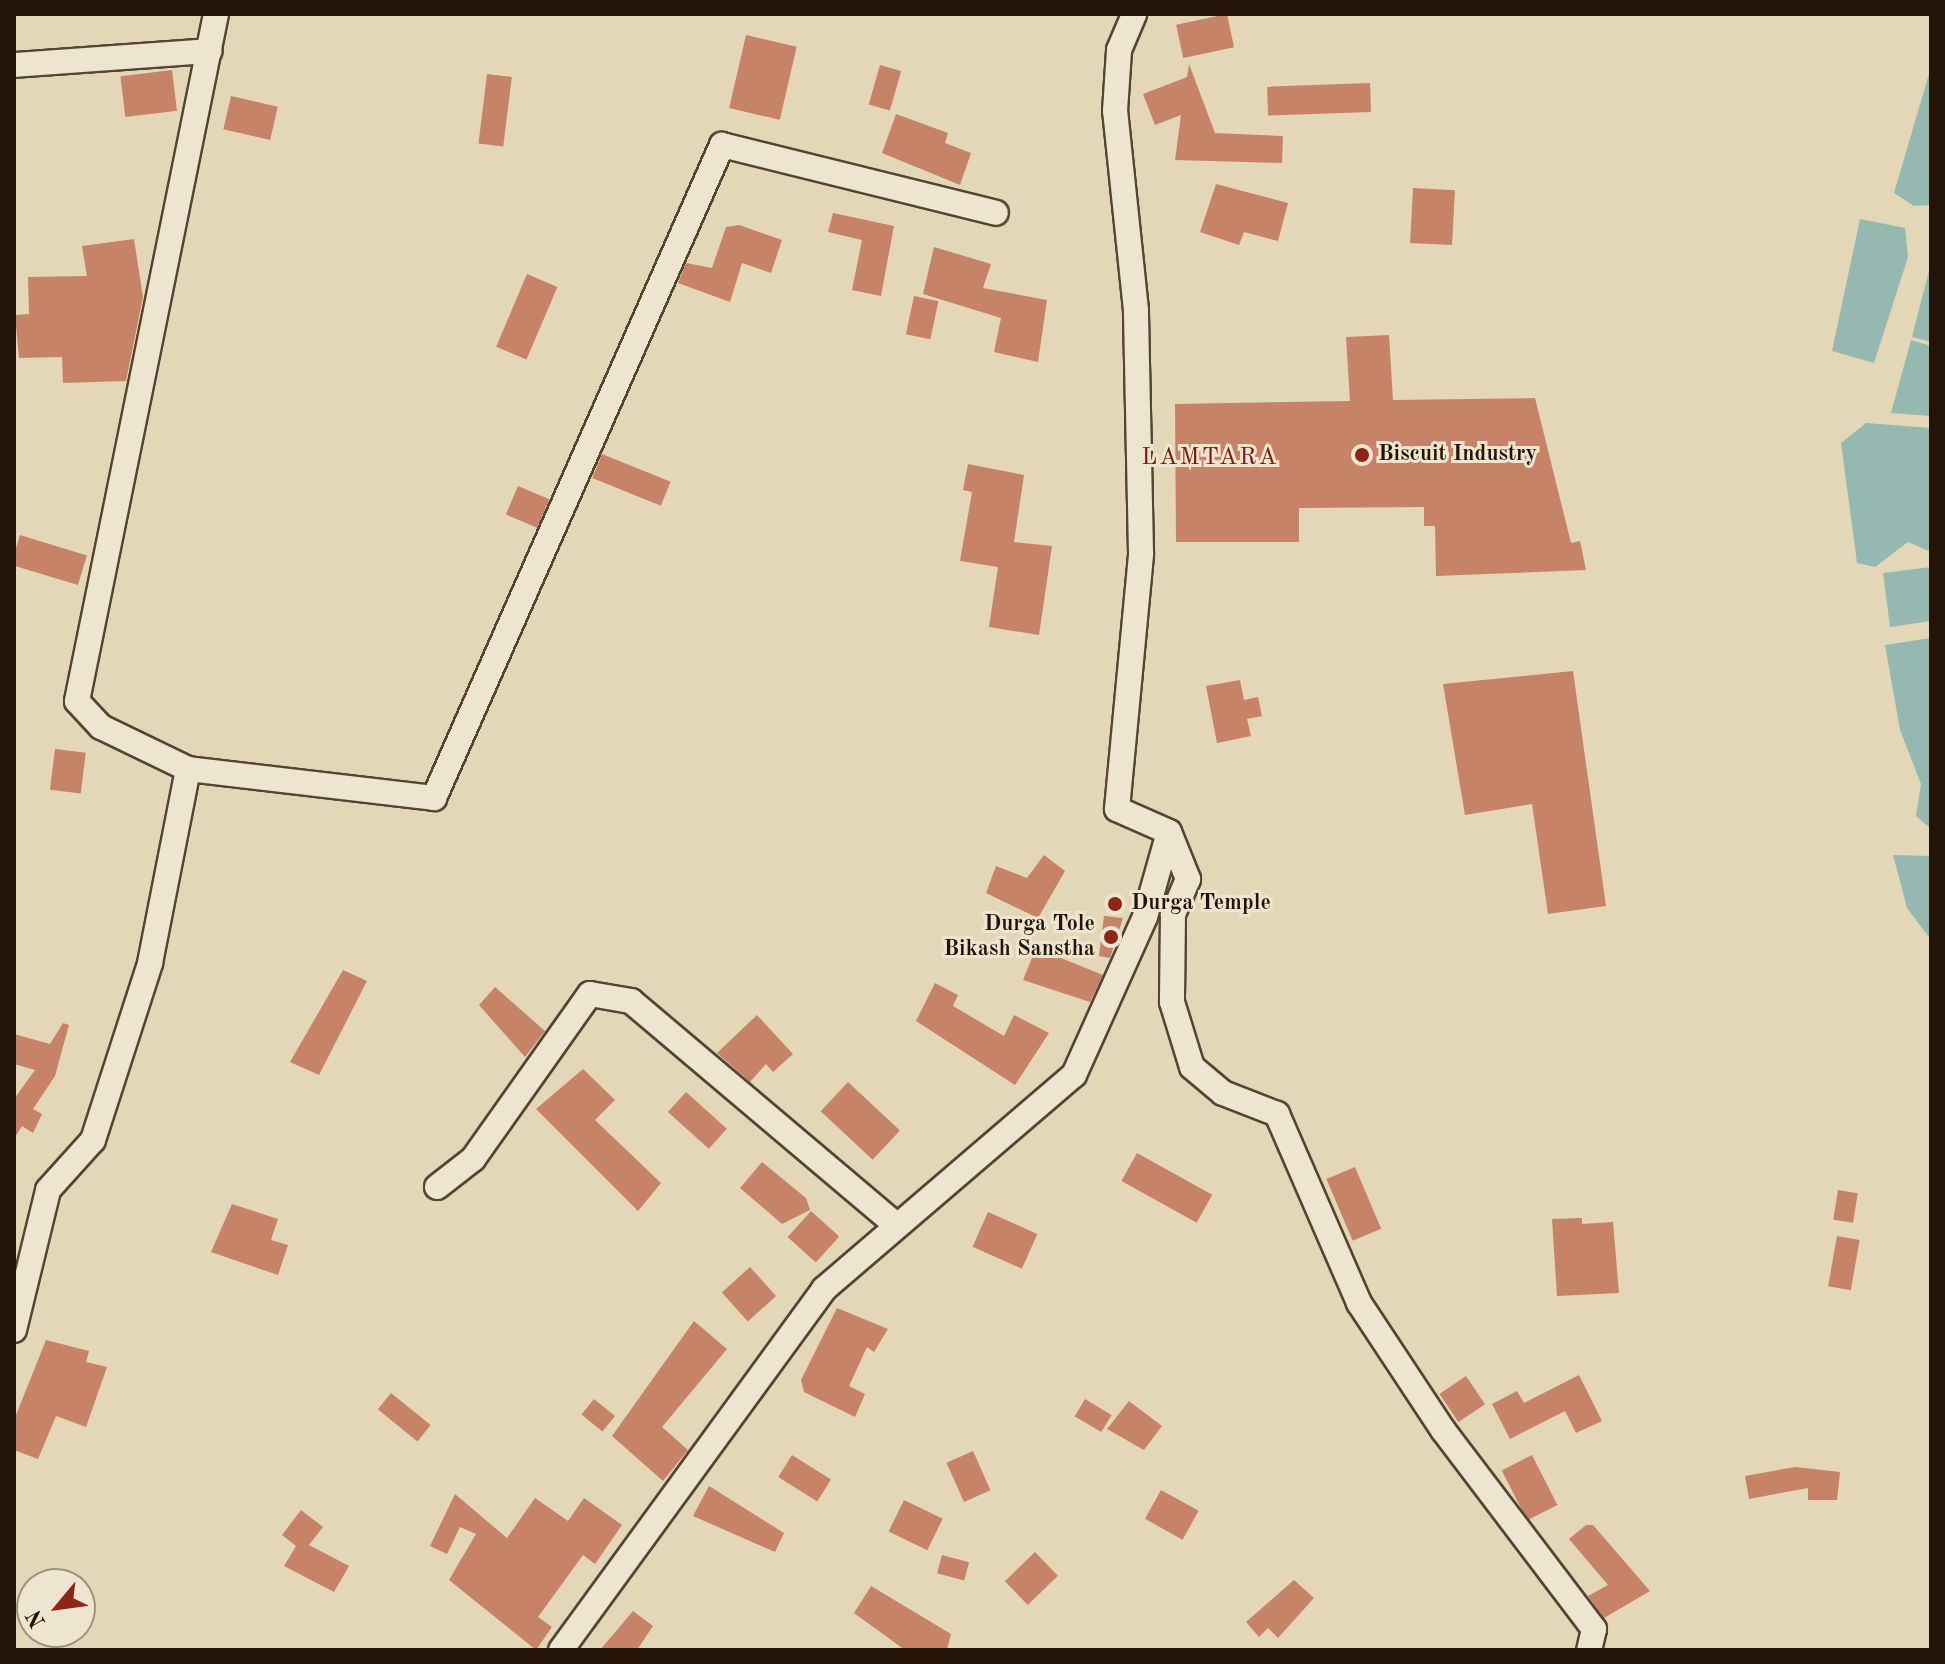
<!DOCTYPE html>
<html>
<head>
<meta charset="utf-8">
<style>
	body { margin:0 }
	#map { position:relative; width:1945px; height:1664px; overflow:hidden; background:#e3d7b7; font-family:"Old Standard TT",serif }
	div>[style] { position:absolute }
	.water>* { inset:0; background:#95b9b0 }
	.building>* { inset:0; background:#c78367; transform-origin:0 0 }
	.roads { filter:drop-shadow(2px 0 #544533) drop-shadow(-2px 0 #544533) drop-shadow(0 2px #544533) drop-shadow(0 -2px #544533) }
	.minor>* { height:24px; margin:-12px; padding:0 12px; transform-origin:12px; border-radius:12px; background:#ede5d0 }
	.dots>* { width:22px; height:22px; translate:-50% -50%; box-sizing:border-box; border:4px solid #ede5d0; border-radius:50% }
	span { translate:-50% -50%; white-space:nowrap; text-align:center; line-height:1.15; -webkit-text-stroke:6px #ede5d0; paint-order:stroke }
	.poi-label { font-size:22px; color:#241407; font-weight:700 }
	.left { translate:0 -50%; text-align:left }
	.right { translate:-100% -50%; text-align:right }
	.neighbourhood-label { font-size:24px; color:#7a1f14; letter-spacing:2px }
	.frame { position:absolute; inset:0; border:16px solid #241407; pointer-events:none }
	.north { position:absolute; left:16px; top:1568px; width:80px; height:80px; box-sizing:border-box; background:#ede5d0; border:2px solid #9d9180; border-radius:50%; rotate:241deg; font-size:22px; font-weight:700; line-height:32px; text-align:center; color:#241407 }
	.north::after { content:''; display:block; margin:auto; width:28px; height:36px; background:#8f2418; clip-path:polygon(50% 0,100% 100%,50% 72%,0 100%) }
</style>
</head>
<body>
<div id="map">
	<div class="water">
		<div style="clip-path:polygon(1931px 67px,1931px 205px,1914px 206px,1894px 193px)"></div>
		<div style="clip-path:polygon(1860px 219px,1905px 228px,1908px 257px,1874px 363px,1832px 351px)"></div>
		<div style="clip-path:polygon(1931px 263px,1931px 342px,1912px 337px)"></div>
		<div style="clip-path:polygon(1911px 340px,1931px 346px,1931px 416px,1891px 413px)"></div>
		<div style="clip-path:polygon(1866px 423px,1931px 428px,1931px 552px,1908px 542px,1875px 567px,1857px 563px,1841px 443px)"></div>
		<div style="clip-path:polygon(1931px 567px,1931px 621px,1890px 627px,1883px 573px)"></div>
		<div style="clip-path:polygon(1931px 638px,1931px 829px,1916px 816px,1921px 784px,1900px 730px,1885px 645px)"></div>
		<div style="clip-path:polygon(1893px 855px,1931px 856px,1931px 940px,1907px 908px)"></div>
	</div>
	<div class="building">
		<div style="left:1227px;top:14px;width:34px;height:52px;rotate:78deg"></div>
		<div style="left:746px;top:35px;width:52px;height:75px;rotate:13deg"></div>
		<div style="clip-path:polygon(1189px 64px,1215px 133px,1283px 136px,1282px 163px,1175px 160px,1181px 115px,1155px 125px,1143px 94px,1187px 77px)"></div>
		<div style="left:880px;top:65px;width:22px;height:41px;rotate:16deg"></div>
		<div style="left:172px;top:70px;width:41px;height:52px;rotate:83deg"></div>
		<div style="left:487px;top:74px;width:25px;height:70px;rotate:7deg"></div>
		<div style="left:1370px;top:83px;width:29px;height:103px;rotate:88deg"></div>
		<div style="left:231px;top:96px;width:48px;height:34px;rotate:13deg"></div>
		<div style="clip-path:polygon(896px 114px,948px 133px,945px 143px,971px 153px,960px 185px,882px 153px)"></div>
		<div style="clip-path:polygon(1216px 184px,1288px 203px,1278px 241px,1244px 232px,1239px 245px,1200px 232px)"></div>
		<div style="left:1413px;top:188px;width:42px;height:55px;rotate:3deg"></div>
		<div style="clip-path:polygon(833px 213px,894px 226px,881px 296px,852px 290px,862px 240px,828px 232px)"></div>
		<div style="clip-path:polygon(739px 225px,782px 240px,771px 273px,742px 263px,730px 302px,678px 283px,686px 263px,712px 268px,726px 227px)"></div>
		<div style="clip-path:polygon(134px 239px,143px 297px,126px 381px,63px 383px,62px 357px,19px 358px,15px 315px,29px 314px,28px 277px,87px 276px,82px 246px)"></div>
		<div style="clip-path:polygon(934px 247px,991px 264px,983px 288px,1047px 300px,1038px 362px,994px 352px,1001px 318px,923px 294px)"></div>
		<div style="left:527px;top:274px;width:33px;height:79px;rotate:23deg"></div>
		<div style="left:914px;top:296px;width:25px;height:39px;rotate:12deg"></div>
		<div style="clip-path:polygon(1389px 335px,1393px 400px,1535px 398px,1571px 543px,1580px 541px,1586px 570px,1436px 576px,1435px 526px,1424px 526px,1424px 507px,1299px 508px,1299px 542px,1176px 542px,1175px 404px,1350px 401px,1346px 337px)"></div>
		<div style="left:602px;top:454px;width:74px;height:26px;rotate:22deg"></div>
		<div style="clip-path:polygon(968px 464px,1024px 475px,1014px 542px,1052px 546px,1039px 635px,989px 627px,998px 567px,960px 561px,972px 492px,963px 490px)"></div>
		<div style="left:518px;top:486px;width:34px;height:31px;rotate:23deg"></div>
		<div style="left:20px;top:535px;width:70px;height:31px;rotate:17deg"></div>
		<div style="clip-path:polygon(1573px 671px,1606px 906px,1548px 914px,1532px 804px,1465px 815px,1443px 684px)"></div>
		<div style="clip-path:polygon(1240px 680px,1244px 700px,1258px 697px,1262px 716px,1247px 719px,1251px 736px,1217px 743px,1206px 686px)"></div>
		<div style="left:55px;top:749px;width:31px;height:41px;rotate:7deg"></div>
		<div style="clip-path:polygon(1044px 855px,1065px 871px,1038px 918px,986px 893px,996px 866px,1027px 878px)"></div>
		<div style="clip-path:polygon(1104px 916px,1123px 918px,1110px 958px,1099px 956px)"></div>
		<div style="clip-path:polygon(1036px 948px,1103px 975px,1090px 1002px,1023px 980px)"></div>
		<div style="clip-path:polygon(343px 970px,367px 981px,319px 1075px,290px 1062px)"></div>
		<div style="clip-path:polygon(935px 983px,958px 995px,953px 1006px,1004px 1036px,1014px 1015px,1049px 1033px,1015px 1085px,916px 1021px)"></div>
		<div style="clip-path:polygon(495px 987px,545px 1031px,525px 1057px,479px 1005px)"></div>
		<div style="clip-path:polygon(757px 1015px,793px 1054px,773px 1072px,766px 1064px,750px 1082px,717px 1053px)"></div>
		<div style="clip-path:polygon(63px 1023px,69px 1025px,55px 1076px,33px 1109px,42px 1114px,33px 1133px,22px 1126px,14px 1139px,14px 1099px,35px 1070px,14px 1064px,14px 1034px,50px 1044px)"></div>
		<div style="clip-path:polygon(583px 1069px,615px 1100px,595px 1120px,661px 1183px,638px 1211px,536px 1109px)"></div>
		<div style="left:848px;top:1082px;width:71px;height:40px;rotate:43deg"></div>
		<div style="left:686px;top:1092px;width:55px;height:27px;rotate:42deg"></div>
		<div style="left:1137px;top:1153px;width:86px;height:32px;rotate:29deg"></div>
		<div style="clip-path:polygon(762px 1162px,806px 1198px,810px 1210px,782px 1224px,740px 1188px)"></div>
		<div style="left:1355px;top:1167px;width:67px;height:31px;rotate:67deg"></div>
		<div style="left:1838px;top:1190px;width:20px;height:30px;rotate:9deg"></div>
		<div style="clip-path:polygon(232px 1204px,278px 1219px,271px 1240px,288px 1245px,278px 1275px,211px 1252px)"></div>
		<div style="left:811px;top:1211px;width:38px;height:35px;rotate:42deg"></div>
		<div style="left:988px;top:1212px;width:54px;height:38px;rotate:24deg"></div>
		<div style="clip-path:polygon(1582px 1218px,1582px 1224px,1613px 1222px,1619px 1293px,1557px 1296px,1552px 1219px)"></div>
		<div style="left:1837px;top:1236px;width:23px;height:51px;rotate:10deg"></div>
		<div style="left:750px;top:1267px;width:39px;height:38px;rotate:48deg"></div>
		<div style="clip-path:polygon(837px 1308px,888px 1329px,874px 1352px,867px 1347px,849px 1386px,865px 1394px,855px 1417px,804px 1392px,801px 1380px)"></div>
		<div style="clip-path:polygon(694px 1321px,727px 1349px,662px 1427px,688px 1450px,663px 1481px,612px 1436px)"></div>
		<div style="clip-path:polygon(46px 1340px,89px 1351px,86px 1362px,107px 1367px,86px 1427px,56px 1416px,38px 1459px,14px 1450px,14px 1420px)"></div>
		<div style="clip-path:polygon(1579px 1375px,1602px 1421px,1576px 1433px,1565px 1411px,1510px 1439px,1492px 1404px,1517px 1391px,1524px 1403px)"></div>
		<div style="left:1466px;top:1376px;width:34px;height:32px;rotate:56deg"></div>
		<div style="left:391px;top:1393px;width:51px;height:21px;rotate:39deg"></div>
		<div style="left:594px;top:1399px;width:27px;height:20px;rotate:39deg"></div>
		<div style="left:1085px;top:1399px;width:31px;height:20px;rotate:31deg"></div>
		<div style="clip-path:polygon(1129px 1401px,1162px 1426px,1144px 1450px,1107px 1429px)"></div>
		<div style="left:973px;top:1451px;width:43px;height:29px;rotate:66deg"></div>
		<div style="left:792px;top:1455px;width:46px;height:26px;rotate:32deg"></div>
		<div style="left:1532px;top:1455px;width:56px;height:34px;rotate:63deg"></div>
		<div style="clip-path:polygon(1795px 1467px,1840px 1472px,1837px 1500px,1808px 1500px,1808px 1488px,1749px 1499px,1745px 1476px)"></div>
		<div style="clip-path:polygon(709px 1486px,784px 1533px,775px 1552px,693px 1516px)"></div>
		<div style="left:1161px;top:1490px;width:43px;height:33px;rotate:29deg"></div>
		<div style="clip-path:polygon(455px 1494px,507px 1538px,535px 1498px,568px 1521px,584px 1498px,622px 1525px,595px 1564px,583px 1555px,538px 1617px,552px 1627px,536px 1650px,449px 1580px,476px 1534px,460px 1527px,447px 1554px,430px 1546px)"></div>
		<div style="left:904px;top:1500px;width:43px;height:35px;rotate:26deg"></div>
		<div style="clip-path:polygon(301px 1510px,323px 1527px,309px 1545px,349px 1566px,334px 1592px,284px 1566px,296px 1546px,282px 1535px)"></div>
		<div style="clip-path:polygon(1586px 1525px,1593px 1525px,1650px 1591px,1604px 1618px,1588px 1596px,1608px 1585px,1569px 1539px)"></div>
		<div style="left:1035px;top:1552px;width:33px;height:42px;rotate:46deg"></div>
		<div style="left:942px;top:1555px;width:28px;height:19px;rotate:15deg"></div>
		<div style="clip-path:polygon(1294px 1580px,1314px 1598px,1278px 1638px,1268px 1628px,1259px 1637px,1246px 1622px)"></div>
		<div style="clip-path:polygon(871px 1586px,951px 1634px,947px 1650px,905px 1650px,854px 1613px)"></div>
		<div style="clip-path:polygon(633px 1611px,653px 1626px,637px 1650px,600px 1650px)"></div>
	</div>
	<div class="roads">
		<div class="minor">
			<div style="left:14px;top:65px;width:196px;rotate:-4.1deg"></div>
			<div style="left:188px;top:769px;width:248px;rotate:6.7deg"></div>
			<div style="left:434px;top:798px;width:714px;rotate:-66.2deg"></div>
			<div style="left:722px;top:145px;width:282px;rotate:13.9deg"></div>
			<div style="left:1169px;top:832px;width:51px;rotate:68deg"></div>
			<div style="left:1188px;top:879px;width:39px;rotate:113deg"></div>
			<div style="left:1173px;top:915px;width:87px;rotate:90.7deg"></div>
			<div style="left:1172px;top:1002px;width:68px;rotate:72.9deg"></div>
			<div style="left:1192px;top:1067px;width:40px;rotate:40deg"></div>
			<div style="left:1223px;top:1093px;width:58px;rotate:21.3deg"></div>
			<div style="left:1277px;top:1114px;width:206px;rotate:66.5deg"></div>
			<div style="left:1359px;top:1303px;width:152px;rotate:56.5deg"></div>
			<div style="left:1443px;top:1430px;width:250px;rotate:52.8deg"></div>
			<div style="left:1594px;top:1629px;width:22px;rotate:103deg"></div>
			<div style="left:437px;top:1187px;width:46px;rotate:-37.9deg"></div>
			<div style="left:473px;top:1159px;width:202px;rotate:-54.7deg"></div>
			<div style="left:590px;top:994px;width:42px;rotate:9.7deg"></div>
			<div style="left:631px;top:1001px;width:344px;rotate:40.2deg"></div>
			<div style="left:14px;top:1330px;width:144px;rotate:-76.3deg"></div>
			<div style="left:48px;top:1190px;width:67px;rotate:-48deg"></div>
			<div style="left:93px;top:1140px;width:186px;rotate:-72.1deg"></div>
			<div style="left:150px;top:963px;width:198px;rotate:-78.9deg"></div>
			<div style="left:188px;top:769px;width:97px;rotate:-154.2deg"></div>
			<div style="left:101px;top:727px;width:35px;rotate:-133deg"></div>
			<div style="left:77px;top:701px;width:701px;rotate:-78.56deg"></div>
			<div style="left:561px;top:1650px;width:447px;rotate:-53.9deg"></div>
			<div style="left:824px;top:1289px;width:329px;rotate:-40.6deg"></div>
			<div style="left:1074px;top:1075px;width:173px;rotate:-65.8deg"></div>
			<div style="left:1145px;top:917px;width:88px;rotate:-74.2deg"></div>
			<div style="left:1169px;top:832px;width:57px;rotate:-156.1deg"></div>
			<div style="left:1117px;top:809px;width:257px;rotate:-84.6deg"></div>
			<div style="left:1141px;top:553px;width:243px;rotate:-91.2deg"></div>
			<div style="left:1136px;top:310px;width:200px;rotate:-96deg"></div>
			<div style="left:1115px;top:111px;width:61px;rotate:-86.2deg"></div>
			<div style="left:1119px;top:50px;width:39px;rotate:-67deg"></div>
		</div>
	</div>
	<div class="dots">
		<div style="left:1362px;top:455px;background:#8f2418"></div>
		<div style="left:1115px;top:904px;background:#8f2418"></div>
		<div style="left:1111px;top:937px;background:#8f2418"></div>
	</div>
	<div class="poi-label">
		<span class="left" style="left:1378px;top:455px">Biscuit Industry</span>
		<span class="left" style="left:1131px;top:904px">Durga Temple</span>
		<span class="right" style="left:1095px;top:937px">Durga Tole<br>Bikash Sanstha</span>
	</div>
	<div class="neighbourhood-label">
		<span style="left:1210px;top:459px">LAMTARA</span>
	</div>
	<div class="frame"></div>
	<div class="north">N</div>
</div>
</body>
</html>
